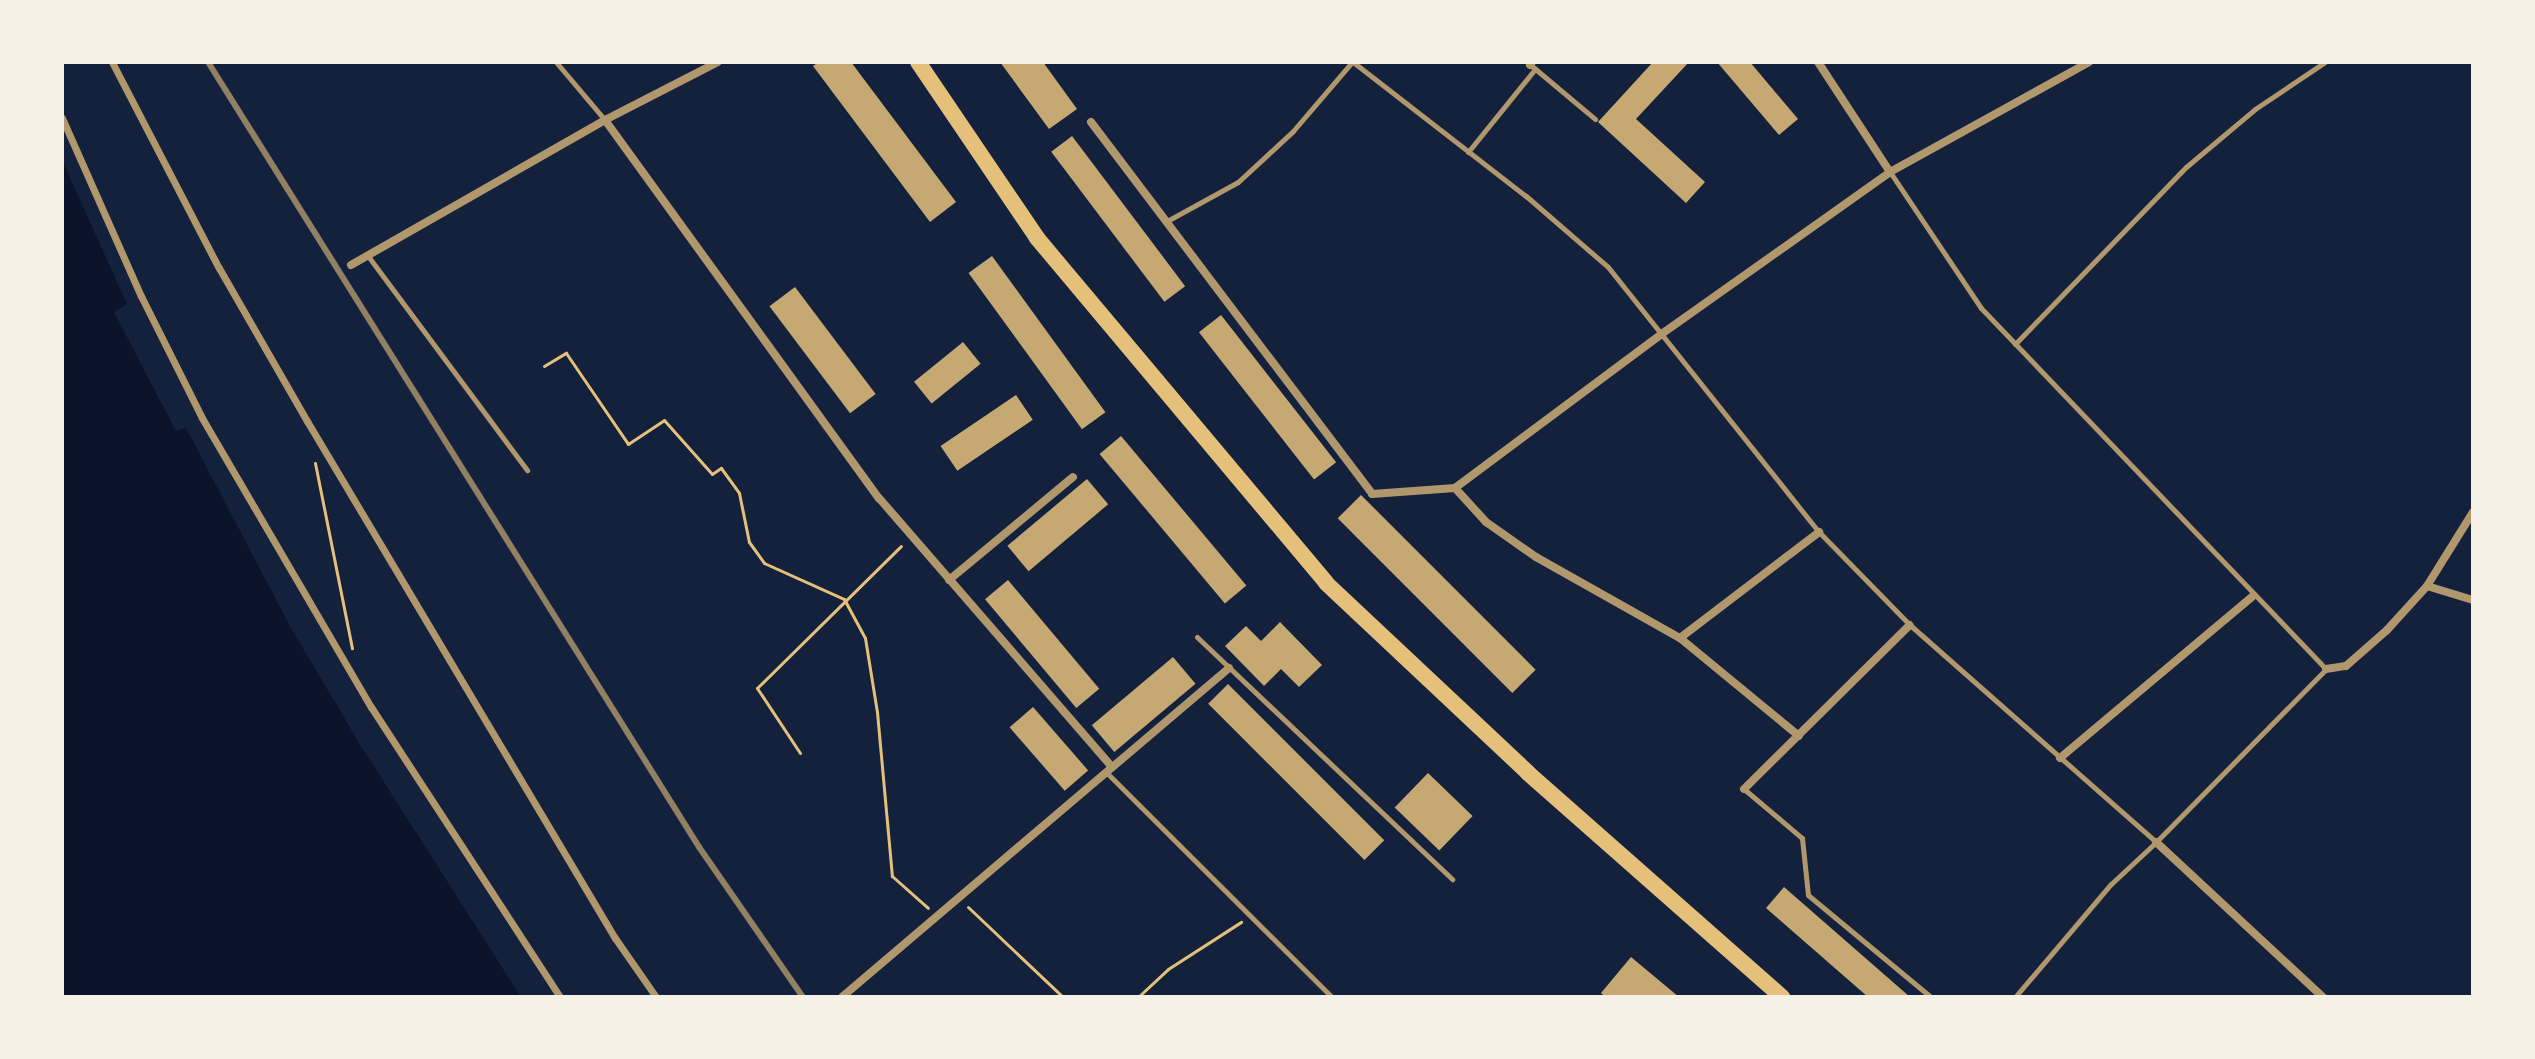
<!DOCTYPE html>
<html>
<head>
<meta charset="utf-8">
<style>
	body { margin:0 }
	#map { position:relative; width:2535px; height:1059px; overflow:hidden; background:#14213d; font-family:"Noto Sans",sans-serif }
	div>[style] { position:absolute }
	.water>* { inset:0; background:#0b132b }
	.building>* { inset:0; background:#c6a872; transform-origin:0 0 }
	.path>* { height:3px; margin:-1.5px; padding:0 1.5px; transform-origin:1.5px; border-radius:1.5px; background:#e5c07b }
	.service>* { height:5px; margin:-2.5px; padding:0 2.5px; transform-origin:2.5px; border-radius:2.5px; background:#b1986c }
	.pedestrian>* { height:7px; margin:-3.5px; padding:0 3.5px; transform-origin:3.5px; border-radius:3.5px; background:#b1986c }
	.minor>* { height:8px; margin:-4px; padding:0 4px; transform-origin:4px; border-radius:4px; background:#b1986c }
	.primary>* { height:16px; margin:-8px; padding:0 8px; transform-origin:8px; border-radius:8px; background:#e5c07b }
	.rail>* { height:6px; margin:-3px; padding:0 3px; transform-origin:3px; border-radius:3px; background:#918062 }
	span { translate:-50% -50%; white-space:nowrap; text-align:center; line-height:1.15; -webkit-text-stroke:6px #f6f1e7; paint-order:stroke }
	.frame { position:absolute; inset:0; border:64px solid #f6f1e7; pointer-events:none }
</style>
</head>
<body>
<div id="map">
	<div class="water">
		<div style="clip-path:polygon(62px 160px,127px 304px,114px 312px,176px 431px,186px 428px,291px 628px,361px 746px,521px 997px,62px 997px)"></div>
	</div>
	<div class="building">
		<div style="clip-path:polygon(819px 62px,851px 62px,956px 202px,930px 222px,813px 66px)"></div>
		<div style="clip-path:polygon(1000px 62px,1043px 62px,1077px 109px,1049px 129px)"></div>
		<div style="clip-path:polygon(1653px 62px,1689px 62px,1636px 119px,1705px 182px,1686px 203px,1598px 122px)"></div>
		<div style="clip-path:polygon(1717px 62px,1750px 62px,1798px 119px,1779px 135px)"></div>
		<div style="left:1072px;top:136px;width:188px;height:26px;rotate:53deg"></div>
		<div style="left:992px;top:256px;width:193px;height:29px;rotate:54deg"></div>
		<div style="left:795px;top:287px;width:134px;height:32px;rotate:53deg"></div>
		<div style="left:1221px;top:315px;width:187px;height:28px;rotate:52deg"></div>
		<div style="left:963px;top:342px;width:28px;height:63px;rotate:51deg"></div>
		<div style="left:1016px;top:395px;width:30px;height:91px;rotate:56deg"></div>
		<div style="left:1121px;top:436px;width:195px;height:28px;rotate:50deg"></div>
		<div style="left:1087px;top:479px;width:33px;height:104px;rotate:50deg"></div>
		<div style="left:1361px;top:495px;width:247px;height:33px;rotate:45deg"></div>
		<div style="left:1008px;top:580px;width:142px;height:30px;rotate:50deg"></div>
		<div style="clip-path:polygon(1280px 622px,1322px 665px,1299px 687px,1281px 669px,1264px 686px,1225px 646px,1246px 626px,1261px 641px)"></div>
		<div style="left:1173px;top:657px;width:35px;height:106px;rotate:50deg"></div>
		<div style="left:1228px;top:684px;width:221px;height:28px;rotate:45deg"></div>
		<div style="left:1033px;top:707px;width:84px;height:31px;rotate:49deg"></div>
		<div style="left:1428px;top:773px;width:62px;height:48px;rotate:44deg"></div>
		<div style="clip-path:polygon(1784px 887px,1910px 997px,1868px 997px,1766px 908px)"></div>
		<div style="clip-path:polygon(1631px 957px,1679px 997px,1605px 997px,1601px 993px)"></div>
	</div>
	<div class="path">
		<div style="left:544px;top:366px;width:26px;rotate:-31deg"></div>
		<div style="left:566px;top:353px;width:110px;rotate:55.7deg"></div>
		<div style="left:628px;top:444px;width:43px;rotate:-33.7deg"></div>
		<div style="left:664px;top:420px;width:72px;rotate:48.4deg"></div>
		<div style="left:712px;top:474px;width:11px;rotate:-34deg"></div>
		<div style="left:721px;top:468px;width:31px;rotate:54deg"></div>
		<div style="left:739px;top:493px;width:50px;rotate:78.5deg"></div>
		<div style="left:749px;top:542px;width:26px;rotate:54deg"></div>
		<div style="left:764px;top:563px;width:88px;rotate:24.2deg"></div>
		<div style="left:844px;top:599px;width:44px;rotate:61.7deg"></div>
		<div style="left:865px;top:638px;width:75px;rotate:80.8deg"></div>
		<div style="left:877px;top:712px;width:165px;rotate:84.8deg"></div>
		<div style="left:892px;top:876px;width:48px;rotate:41.6deg"></div>
		<div style="left:315px;top:463px;width:189px;rotate:78.7deg"></div>
		<div style="left:800px;top:753px;width:78px;rotate:-123.5deg"></div>
		<div style="left:757px;top:688px;width:202px;rotate:-44.6deg"></div>
		<div style="left:968px;top:907px;width:131px;rotate:43.5deg"></div>
		<div style="left:1138px;top:997px;width:41px;rotate:-43deg"></div>
		<div style="left:1168px;top:969px;width:87px;rotate:-32.8deg"></div>
	</div>
	<div class="service">
		<div style="left:556px;top:62px;width:76px;rotate:49.8deg"></div>
		<div style="left:1353px;top:62px;width:219px;rotate:37.8deg"></div>
		<div style="left:1526px;top:196px;width:108px;rotate:40.9deg"></div>
		<div style="left:1608px;top:267px;width:339px;rotate:51.5deg"></div>
		<div style="left:1819px;top:532px;width:130px;rotate:45.6deg"></div>
		<div style="left:1910px;top:625px;width:328px;rotate:41.4deg"></div>
		<div style="left:2156px;top:842px;width:243px;rotate:-45.5deg"></div>
		<div style="left:2326px;top:669px;width:499px;rotate:-133.7deg"></div>
		<div style="left:1981px;top:308px;width:164px;rotate:-123.8deg"></div>
		<div style="left:1527px;top:62px;width:89px;rotate:40deg"></div>
		<div style="left:1468px;top:152px;width:107px;rotate:-51.1deg"></div>
		<div style="left:1167px;top:221px;width:81px;rotate:-28.8deg"></div>
		<div style="left:1238px;top:182px;width:75px;rotate:-42.8deg"></div>
		<div style="left:1293px;top:131px;width:91px;rotate:-49.5deg"></div>
		<div style="left:368px;top:256px;width:267px;rotate:53.4deg"></div>
		<div style="left:2015px;top:344px;width:246px;rotate:-46deg"></div>
		<div style="left:2186px;top:167px;width:90px;rotate:-40deg"></div>
		<div style="left:2255px;top:109px;width:84px;rotate:-33.9deg"></div>
		<div style="left:1197px;top:637px;width:352px;rotate:43.5deg"></div>
		<div style="left:1107px;top:773px;width:317px;rotate:44.9deg"></div>
		<div style="left:1744px;top:789px;width:76px;rotate:40.2deg"></div>
		<div style="left:1802px;top:838px;width:57px;rotate:84deg"></div>
		<div style="left:1808px;top:895px;width:160px;rotate:39.7deg"></div>
		<div style="left:2015px;top:997px;width:148px;rotate:-49.7deg"></div>
		<div style="left:2111px;top:884px;width:62px;rotate:-43deg"></div>
	</div>
	<div class="pedestrian">
		<div style="left:112px;top:62px;width:232px;rotate:62.6deg"></div>
		<div style="left:219px;top:268px;width:177px;rotate:60.1deg"></div>
		<div style="left:307px;top:421px;width:602px;rotate:59.22deg"></div>
		<div style="left:615px;top:938px;width:72px;rotate:55.2deg"></div>
		<div style="left:62px;top:118px;width:195px;rotate:66.1deg"></div>
		<div style="left:141px;top:296px;width:136px;rotate:63.4deg"></div>
		<div style="left:202px;top:418px;width:335px;rotate:59.7deg"></div>
		<div style="left:371px;top:707px;width:346px;rotate:56.9deg"></div>
	</div>
	<div class="minor">
		<div style="left:1818px;top:62px;width:131px;rotate:56.8deg"></div>
		<div style="left:1530px;top:65px;width:4px;rotate:-56deg"></div>
		<div style="left:605px;top:120px;width:467px;rotate:54.1deg"></div>
		<div style="left:879px;top:498px;width:356px;rotate:49.1deg"></div>
		<div style="left:1091px;top:122px;width:466px;rotate:52.9deg"></div>
		<div style="left:1372px;top:494px;width:83px;rotate:-4.1deg"></div>
		<div style="left:1455px;top:488px;width:259px;rotate:-36.7deg"></div>
		<div style="left:1663px;top:333px;width:278px;rotate:-35.3deg"></div>
		<div style="left:1890px;top:172px;width:227px;rotate:-28.9deg"></div>
		<div style="left:351px;top:265px;width:292px;rotate:-29.7deg"></div>
		<div style="left:605px;top:120px;width:127px;rotate:-27.2deg"></div>
		<div style="left:1455px;top:488px;width:46px;rotate:47.6deg"></div>
		<div style="left:1486px;top:522px;width:61px;rotate:35deg"></div>
		<div style="left:1536px;top:557px;width:165px;rotate:29.4deg"></div>
		<div style="left:1680px;top:638px;width:154px;rotate:39.5deg"></div>
		<div style="left:949px;top:580px;width:161px;rotate:-39.7deg"></div>
		<div style="left:2427px;top:586px;width:48px;rotate:16.9deg"></div>
		<div style="left:1680px;top:638px;width:175px;rotate:-37.3deg"></div>
		<div style="left:2326px;top:669px;width:20px;rotate:-9deg"></div>
		<div style="left:2346px;top:666px;width:55px;rotate:-41.3deg"></div>
		<div style="left:2387px;top:630px;width:59px;rotate:-47.7deg"></div>
		<div style="left:2427px;top:586px;width:87px;rotate:-58.1deg"></div>
		<div style="left:2060px;top:758px;width:251px;rotate:-40deg"></div>
		<div style="left:1744px;top:789px;width:233px;rotate:-44.7deg"></div>
		<div style="left:2156px;top:842px;width:228px;rotate:42.9deg"></div>
		<div style="left:842px;top:997px;width:508px;rotate:-40.37deg"></div>
	</div>
	<div class="primary">
		<div style="left:918px;top:62px;width:212px;rotate:55.9deg"></div>
		<div style="left:1037px;top:238px;width:450px;rotate:50deg"></div>
		<div style="left:1326px;top:583px;width:277px;rotate:43.2deg"></div>
		<div style="left:1528px;top:773px;width:339px;rotate:41.4deg"></div>
	</div>
	<div class="rail">
		<div style="left:208px;top:62px;width:926px;rotate:57.97deg"></div>
		<div style="left:699px;top:847px;width:183px;rotate:55.3deg"></div>
	</div>
	<div class="frame"></div>
</div>
</body>
</html>
